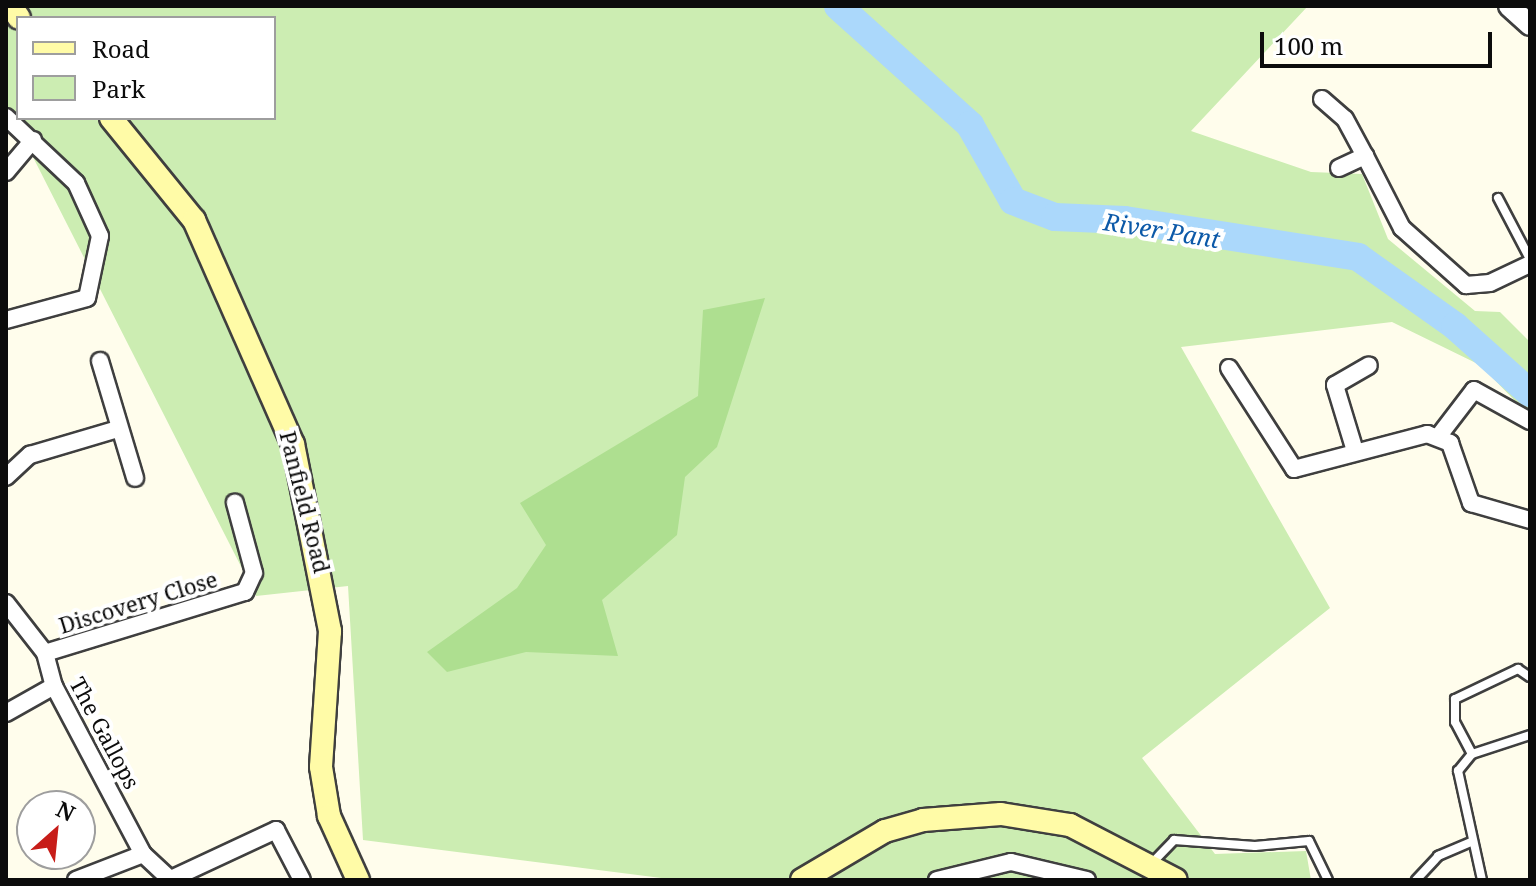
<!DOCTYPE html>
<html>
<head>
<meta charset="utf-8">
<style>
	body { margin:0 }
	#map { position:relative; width:1536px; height:886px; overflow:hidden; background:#fffdec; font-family:"Noto Serif",serif }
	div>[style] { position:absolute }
	.green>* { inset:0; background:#ccedb2 }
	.forest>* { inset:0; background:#aedf90 }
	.river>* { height:28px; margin:-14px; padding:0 14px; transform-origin:14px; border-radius:14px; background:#abd8fb }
	.roads { filter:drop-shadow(2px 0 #3f3f3f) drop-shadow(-2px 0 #3f3f3f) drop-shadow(0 2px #3f3f3f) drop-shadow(0 -2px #3f3f3f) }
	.service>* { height:8px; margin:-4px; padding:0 4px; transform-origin:4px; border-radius:4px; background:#fff }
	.minor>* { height:16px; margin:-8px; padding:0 8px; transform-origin:8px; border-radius:8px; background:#fff }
	.tertiary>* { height:20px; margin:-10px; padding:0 10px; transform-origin:10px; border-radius:10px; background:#fff }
	.secondary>* { height:22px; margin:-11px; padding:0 11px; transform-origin:11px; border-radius:11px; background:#fffba7 }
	span { translate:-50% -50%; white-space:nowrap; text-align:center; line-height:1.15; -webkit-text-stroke:8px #fff; paint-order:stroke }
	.street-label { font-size:22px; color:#0c0c0c }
	.water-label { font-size:24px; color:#0c59a8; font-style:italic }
	.frame { position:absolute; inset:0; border:8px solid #0c0c0c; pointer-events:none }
	.legend { position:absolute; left:16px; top:16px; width:260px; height:104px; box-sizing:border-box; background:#fff; border:2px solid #9e9e9e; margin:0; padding:10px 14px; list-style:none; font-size:24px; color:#0c0c0c }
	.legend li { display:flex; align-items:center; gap:16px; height:40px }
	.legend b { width:40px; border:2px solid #9e9e9e }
	.north { position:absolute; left:16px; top:790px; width:80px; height:80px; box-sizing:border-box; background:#fff; border:2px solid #9e9e9e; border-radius:50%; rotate:27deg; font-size:22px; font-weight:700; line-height:32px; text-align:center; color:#0c0c0c }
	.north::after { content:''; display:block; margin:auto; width:28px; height:36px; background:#c71d19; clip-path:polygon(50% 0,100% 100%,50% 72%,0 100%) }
	.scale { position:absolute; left:1260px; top:32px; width:232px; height:36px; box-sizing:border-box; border:4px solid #0c0c0c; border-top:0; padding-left:10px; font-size:24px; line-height:28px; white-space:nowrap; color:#0c0c0c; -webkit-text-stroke:6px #fff; paint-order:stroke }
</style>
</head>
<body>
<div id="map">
	<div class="green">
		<div style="clip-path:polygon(evenodd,6px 6px,1308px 6px,1191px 131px,1311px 172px,1362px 174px,1388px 239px,1475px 311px,1500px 312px,1530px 342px,1530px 416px,1480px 365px,1392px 322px,1181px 347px,1330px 608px,1142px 758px,1215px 854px,1306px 851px,1311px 880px,677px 880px,363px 840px,348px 586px,256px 596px,6px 104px,6px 6px,18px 18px,274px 18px,274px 118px,18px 118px,18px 18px)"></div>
	</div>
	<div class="forest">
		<div style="clip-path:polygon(765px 298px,717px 447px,685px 477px,677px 535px,602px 600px,618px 656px,526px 652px,447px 672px,427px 652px,517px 588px,546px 545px,520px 503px,698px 396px,703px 310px)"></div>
	</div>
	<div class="river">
		<div style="left:838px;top:6px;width:178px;rotate:42deg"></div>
		<div style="left:970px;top:125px;width:87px;rotate:60.5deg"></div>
		<div style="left:1013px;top:201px;width:45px;rotate:20.9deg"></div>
		<div style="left:1055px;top:217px;width:70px;rotate:2.5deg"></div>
		<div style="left:1125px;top:220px;width:236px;rotate:9deg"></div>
		<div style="left:1358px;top:257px;width:119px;rotate:35.4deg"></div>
		<div style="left:1455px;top:326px;width:101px;rotate:41.8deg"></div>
	</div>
	<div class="roads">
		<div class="service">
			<div style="left:1498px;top:198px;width:69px;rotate:62.3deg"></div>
			<div style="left:1472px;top:754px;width:36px;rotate:-118deg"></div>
			<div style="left:1455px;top:722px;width:23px;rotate:-90deg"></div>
			<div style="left:1455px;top:699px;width:70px;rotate:-25.5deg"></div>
			<div style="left:1518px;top:669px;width:14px;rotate:34deg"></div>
			<div style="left:1152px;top:863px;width:32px;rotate:-46deg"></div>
			<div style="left:1174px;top:840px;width:81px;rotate:4.2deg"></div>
			<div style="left:1255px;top:846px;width:54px;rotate:-5.3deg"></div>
			<div style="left:1309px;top:841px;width:43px;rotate:64deg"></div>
			<div style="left:1416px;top:880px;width:33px;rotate:-47deg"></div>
			<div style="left:1438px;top:856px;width:38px;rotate:-23deg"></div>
			<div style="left:1482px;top:880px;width:112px;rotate:-102.4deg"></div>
			<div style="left:1458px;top:771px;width:22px;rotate:-51deg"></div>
			<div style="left:1472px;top:754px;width:61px;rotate:-18.1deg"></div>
		</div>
		<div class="minor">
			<div style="left:1322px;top:99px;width:30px;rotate:41deg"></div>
			<div style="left:1345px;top:119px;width:42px;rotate:61.6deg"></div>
			<div style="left:6px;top:117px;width:96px;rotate:43.3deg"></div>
			<div style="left:76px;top:183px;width:58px;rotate:65.6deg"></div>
			<div style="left:100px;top:236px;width:63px;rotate:101.8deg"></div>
			<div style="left:87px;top:298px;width:84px;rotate:164.8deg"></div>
			<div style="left:1339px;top:168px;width:29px;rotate:-25deg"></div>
			<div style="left:1365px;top:156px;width:81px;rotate:62.8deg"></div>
			<div style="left:1402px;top:228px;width:86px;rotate:41.7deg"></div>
			<div style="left:1466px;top:285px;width:24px;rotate:-5deg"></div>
			<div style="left:1490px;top:283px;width:44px;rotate:-25.4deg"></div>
			<div style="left:6px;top:172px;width:42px;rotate:-49.8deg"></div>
			<div style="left:100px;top:361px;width:122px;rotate:73.3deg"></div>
			<div style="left:1229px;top:368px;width:120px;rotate:57.2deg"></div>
			<div style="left:1294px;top:469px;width:138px;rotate:-14.7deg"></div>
			<div style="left:1427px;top:434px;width:25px;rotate:21deg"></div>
			<div style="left:1450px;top:443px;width:64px;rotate:70.7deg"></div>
			<div style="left:1471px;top:503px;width:61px;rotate:16.1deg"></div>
			<div style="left:1438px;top:437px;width:59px;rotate:-52.5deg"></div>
			<div style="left:1474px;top:390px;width:64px;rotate:29deg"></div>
			<div style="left:1355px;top:451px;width:69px;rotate:-106.9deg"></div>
			<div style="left:1335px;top:385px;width:39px;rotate:-30deg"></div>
			<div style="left:6px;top:477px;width:33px;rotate:-43deg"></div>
			<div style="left:30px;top:455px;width:92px;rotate:-16.5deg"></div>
			<div style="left:6px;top:603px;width:63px;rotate:52deg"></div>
			<div style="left:45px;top:653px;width:34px;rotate:75deg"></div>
			<div style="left:54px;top:686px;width:190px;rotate:62.1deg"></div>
			<div style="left:143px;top:854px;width:38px;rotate:43deg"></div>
			<div style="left:45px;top:653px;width:209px;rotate:-17deg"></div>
			<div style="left:245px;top:592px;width:21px;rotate:-65deg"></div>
			<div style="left:254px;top:573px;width:73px;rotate:-105.2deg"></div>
			<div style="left:6px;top:713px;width:55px;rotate:-29.4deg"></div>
			<div style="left:171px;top:879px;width:116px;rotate:-25deg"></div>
			<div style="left:276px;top:830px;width:56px;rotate:62.5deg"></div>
			<div style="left:76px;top:880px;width:72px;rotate:-21.2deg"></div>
			<div style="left:937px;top:880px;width:76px;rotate:-13.7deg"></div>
			<div style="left:1011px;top:862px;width:78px;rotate:13.3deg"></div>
		</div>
		<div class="tertiary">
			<div style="left:1509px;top:6px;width:28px;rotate:42deg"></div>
		</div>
		<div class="secondary">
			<div style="left:11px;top:6px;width:14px;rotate:56deg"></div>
			<div style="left:111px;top:118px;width:132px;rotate:50.9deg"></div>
			<div style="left:194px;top:220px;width:245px;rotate:66.2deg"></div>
			<div style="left:293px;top:444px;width:191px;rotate:78.8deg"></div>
			<div style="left:330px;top:631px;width:136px;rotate:93.8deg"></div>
			<div style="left:321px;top:767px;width:50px;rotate:80.7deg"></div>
			<div style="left:329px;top:816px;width:70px;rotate:65.6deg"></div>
			<div style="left:802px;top:880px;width:96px;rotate:-30.6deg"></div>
			<div style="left:885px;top:831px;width:40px;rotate:-16deg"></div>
			<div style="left:923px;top:820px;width:78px;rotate:-4.4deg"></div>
			<div style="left:1001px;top:814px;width:70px;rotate:9.1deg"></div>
			<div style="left:1070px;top:825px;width:119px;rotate:27.4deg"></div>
		</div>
	</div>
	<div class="street-label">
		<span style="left:305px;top:502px;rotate:76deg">Panfield Road</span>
		<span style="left:138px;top:602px;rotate:-17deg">Discovery Close</span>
		<span style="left:105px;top:733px;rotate:62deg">The Gallops</span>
	</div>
	<div class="water-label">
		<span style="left:1162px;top:230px;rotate:9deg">River Pant</span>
	</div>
	<div class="frame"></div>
	<ul class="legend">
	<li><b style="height:10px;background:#fffba7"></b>Road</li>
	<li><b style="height:22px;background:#ccedb2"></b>Park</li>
	</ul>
	<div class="north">N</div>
	<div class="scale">100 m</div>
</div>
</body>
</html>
